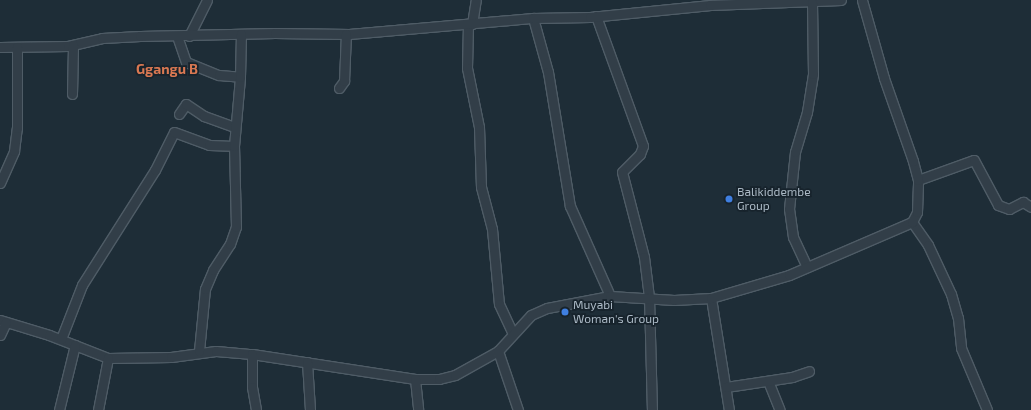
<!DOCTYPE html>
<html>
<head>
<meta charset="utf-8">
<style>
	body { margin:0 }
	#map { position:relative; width:1031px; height:410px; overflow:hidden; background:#1e2d37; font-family:"Exo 2",sans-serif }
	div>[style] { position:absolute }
	.roads { filter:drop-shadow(1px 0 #4f5c66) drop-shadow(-1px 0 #4f5c66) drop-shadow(0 1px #4f5c66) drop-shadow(0 -1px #4f5c66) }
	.street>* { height:9px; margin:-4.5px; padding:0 4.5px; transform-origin:4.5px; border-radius:4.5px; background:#323e48 }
	.dots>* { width:11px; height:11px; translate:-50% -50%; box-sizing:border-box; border:2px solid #17232c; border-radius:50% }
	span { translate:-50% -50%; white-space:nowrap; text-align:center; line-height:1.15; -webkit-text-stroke:3.5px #17232c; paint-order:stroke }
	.poi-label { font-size:12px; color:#abb9c5 }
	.left { translate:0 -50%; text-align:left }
	.quarter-label { font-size:14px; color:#d97852; font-weight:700 }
</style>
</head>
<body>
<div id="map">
	<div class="roads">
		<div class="street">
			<div style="left:596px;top:16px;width:138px;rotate:70.1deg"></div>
			<div style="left:643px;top:146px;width:9px;rotate:111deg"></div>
			<div style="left:640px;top:154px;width:25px;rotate:135deg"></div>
			<div style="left:622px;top:172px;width:88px;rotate:75.5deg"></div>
			<div style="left:644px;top:257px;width:40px;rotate:82.9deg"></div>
			<div style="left:649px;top:297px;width:113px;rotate:88.5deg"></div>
			<div style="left:533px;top:18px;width:56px;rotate:74.5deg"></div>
			<div style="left:548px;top:72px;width:136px;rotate:80.7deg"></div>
			<div style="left:570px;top:206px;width:98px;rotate:66deg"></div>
			<div style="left:468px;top:24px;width:44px;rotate:91.3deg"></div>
			<div style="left:467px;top:68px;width:60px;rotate:78.5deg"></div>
			<div style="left:479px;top:127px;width:60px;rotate:88.1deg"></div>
			<div style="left:481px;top:187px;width:43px;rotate:75.3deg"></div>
			<div style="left:492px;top:229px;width:75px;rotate:84.7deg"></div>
			<div style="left:499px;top:304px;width:33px;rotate:65deg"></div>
			<div style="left:472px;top:24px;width:24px;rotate:-81deg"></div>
			<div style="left:177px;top:36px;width:28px;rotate:71deg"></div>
			<div style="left:186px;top:62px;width:35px;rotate:22deg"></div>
			<div style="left:219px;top:75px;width:21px;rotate:5deg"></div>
			<div style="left:189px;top:36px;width:40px;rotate:-63.4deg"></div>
			<div style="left:0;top:47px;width:68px;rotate:-0.8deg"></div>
			<div style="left:68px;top:46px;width:35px;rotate:-13deg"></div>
			<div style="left:102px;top:38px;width:38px;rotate:-3deg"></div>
			<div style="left:140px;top:36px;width:135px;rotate:-1.3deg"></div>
			<div style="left:275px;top:33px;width:74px;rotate:0.8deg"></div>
			<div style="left:349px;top:34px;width:185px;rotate:-5deg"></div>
			<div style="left:533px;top:18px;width:57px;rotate:-1deg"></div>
			<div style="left:590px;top:17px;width:121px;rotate:-5.7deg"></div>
			<div style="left:710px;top:5px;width:131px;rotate:-2.2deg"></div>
			<div style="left:339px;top:88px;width:9px;rotate:-54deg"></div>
			<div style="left:344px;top:81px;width:47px;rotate:-87.6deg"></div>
			<div style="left:72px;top:94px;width:49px;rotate:-88.8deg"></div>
			<div style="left:179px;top:114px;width:12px;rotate:-55deg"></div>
			<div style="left:186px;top:104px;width:22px;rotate:34deg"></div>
			<div style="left:204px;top:116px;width:33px;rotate:20deg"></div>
			<div style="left:918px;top:180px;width:59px;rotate:-19.7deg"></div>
			<div style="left:974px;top:160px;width:51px;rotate:61.9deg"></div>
			<div style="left:998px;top:205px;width:12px;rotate:20deg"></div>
			<div style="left:1009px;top:209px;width:16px;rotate:-27deg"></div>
			<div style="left:1023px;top:202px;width:9px;rotate:32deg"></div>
			<div style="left:0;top:183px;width:35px;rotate:-66deg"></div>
			<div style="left:14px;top:151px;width:23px;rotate:-83deg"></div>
			<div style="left:17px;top:128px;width:81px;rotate:-90deg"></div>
			<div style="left:912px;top:222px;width:28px;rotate:55deg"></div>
			<div style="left:928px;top:245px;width:54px;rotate:64.9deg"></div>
			<div style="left:951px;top:294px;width:25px;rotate:74deg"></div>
			<div style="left:958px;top:318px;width:30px;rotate:84deg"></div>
			<div style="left:961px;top:348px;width:67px;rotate:67.2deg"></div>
			<div style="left:807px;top:267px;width:33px;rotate:-115deg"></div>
			<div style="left:793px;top:237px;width:28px;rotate:-98deg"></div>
			<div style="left:789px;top:209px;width:57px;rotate:-84deg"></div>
			<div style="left:795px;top:152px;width:42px;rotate:-73.3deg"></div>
			<div style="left:807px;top:112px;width:38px;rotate:-81deg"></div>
			<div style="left:813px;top:74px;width:71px;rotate:-90.8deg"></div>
			<div style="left:711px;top:298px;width:113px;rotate:80.9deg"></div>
			<div style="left:0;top:320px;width:51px;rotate:17deg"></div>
			<div style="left:49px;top:335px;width:63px;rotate:21.3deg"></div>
			<div style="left:108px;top:358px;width:63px;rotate:-0.9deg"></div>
			<div style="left:171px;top:357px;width:45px;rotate:-7.6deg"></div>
			<div style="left:216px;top:351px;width:36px;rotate:5deg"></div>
			<div style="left:252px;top:354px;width:165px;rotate:8.7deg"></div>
			<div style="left:415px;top:379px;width:24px"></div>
			<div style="left:439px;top:379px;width:16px;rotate:-14deg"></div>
			<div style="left:455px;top:375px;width:49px;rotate:-29.2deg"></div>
			<div style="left:498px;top:351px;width:49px;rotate:-47.5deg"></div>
			<div style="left:531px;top:315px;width:17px;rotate:-24deg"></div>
			<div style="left:547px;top:308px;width:64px;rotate:-10.8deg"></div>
			<div style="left:610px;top:296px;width:64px;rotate:3.6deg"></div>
			<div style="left:674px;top:300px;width:37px;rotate:-3deg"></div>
			<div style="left:711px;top:298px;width:81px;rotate:-16.4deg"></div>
			<div style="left:789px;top:275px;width:134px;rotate:-23.3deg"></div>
			<div style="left:912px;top:222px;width:11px;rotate:-63deg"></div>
			<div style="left:917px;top:212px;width:32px;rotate:-88deg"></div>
			<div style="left:918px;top:180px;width:20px;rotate:-105deg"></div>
			<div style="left:913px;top:161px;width:88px;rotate:-109.3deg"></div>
			<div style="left:884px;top:78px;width:81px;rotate:-105.8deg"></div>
			<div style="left:0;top:335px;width:14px;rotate:-65deg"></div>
			<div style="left:61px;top:339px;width:58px;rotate:-68.7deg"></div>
			<div style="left:82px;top:285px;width:136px;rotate:-57.6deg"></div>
			<div style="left:155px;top:170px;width:42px;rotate:-63.4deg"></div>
			<div style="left:174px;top:132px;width:37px;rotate:20deg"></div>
			<div style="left:209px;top:145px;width:25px;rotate:2deg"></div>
			<div style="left:199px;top:351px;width:62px;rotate:-84.5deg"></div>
			<div style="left:205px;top:289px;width:21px;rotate:-67deg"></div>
			<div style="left:213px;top:270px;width:31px;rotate:-57deg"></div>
			<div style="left:230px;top:244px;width:18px;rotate:-71deg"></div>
			<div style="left:236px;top:227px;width:81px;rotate:-91.4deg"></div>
			<div style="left:234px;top:146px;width:69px;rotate:-85deg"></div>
			<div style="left:240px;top:77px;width:43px;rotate:-88.7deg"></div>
			<div style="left:498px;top:351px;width:62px;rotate:71.3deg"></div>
			<div style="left:252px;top:354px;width:33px;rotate:90deg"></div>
			<div style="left:252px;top:387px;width:23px;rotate:80deg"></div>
			<div style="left:307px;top:362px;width:48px;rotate:86.4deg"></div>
			<div style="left:415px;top:379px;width:31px;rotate:84deg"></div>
			<div style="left:768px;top:381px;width:31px;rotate:68deg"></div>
			<div style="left:726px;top:387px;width:67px;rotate:-8.6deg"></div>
			<div style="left:792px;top:377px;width:18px;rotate:-19deg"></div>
			<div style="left:59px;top:410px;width:67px;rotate:-76.2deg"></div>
			<div style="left:98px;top:410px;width:53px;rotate:-79.1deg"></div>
		</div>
	</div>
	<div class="dots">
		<div style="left:729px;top:199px;background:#3f7fe0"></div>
		<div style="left:565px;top:312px;background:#3f7fe0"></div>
	</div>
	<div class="poi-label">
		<span class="left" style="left:737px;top:199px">Balikiddembe<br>Group</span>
		<span class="left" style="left:573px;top:312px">Muyabi<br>Woman's Group</span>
	</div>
	<div class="quarter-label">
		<span style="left:167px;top:69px">Ggangu B</span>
	</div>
</div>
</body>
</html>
